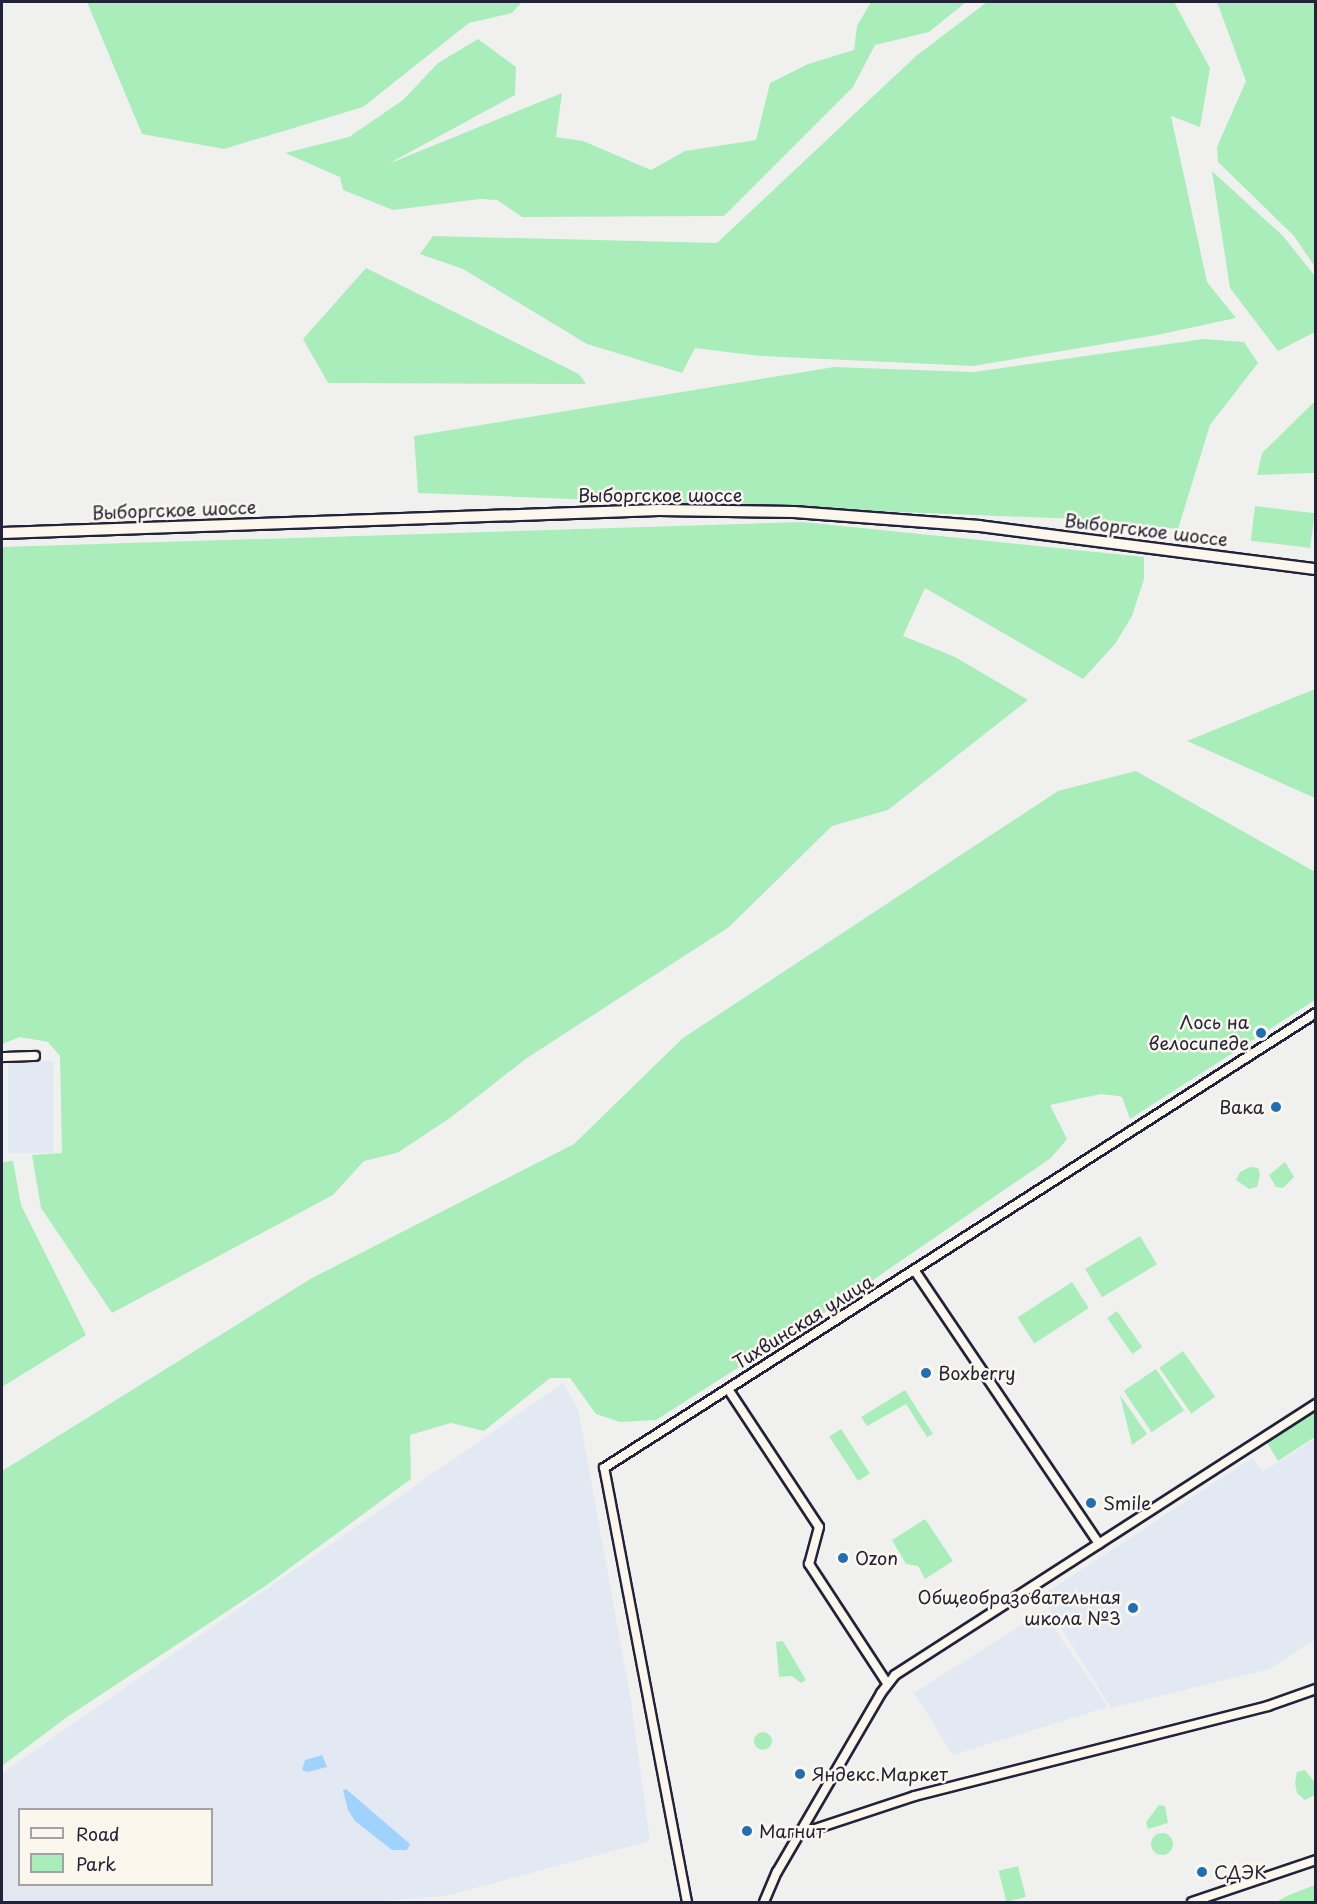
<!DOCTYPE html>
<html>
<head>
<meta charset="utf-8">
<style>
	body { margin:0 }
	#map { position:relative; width:1317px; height:1904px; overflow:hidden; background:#f0f1ef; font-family:"Playpen Sans",sans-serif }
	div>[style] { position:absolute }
	.built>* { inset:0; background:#e3e9f3; transform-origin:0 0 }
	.green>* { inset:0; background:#a9eeba; transform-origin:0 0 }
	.round { border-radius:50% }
	.water>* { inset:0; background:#9fd2fd }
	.roads { filter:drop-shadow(2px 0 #22223b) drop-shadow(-2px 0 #22223b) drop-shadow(0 2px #22223b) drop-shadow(0 -2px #22223b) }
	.minor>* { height:8px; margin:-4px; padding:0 4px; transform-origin:4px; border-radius:4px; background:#fbf7ec }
	.major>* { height:10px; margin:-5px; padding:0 5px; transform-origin:5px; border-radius:5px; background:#fbf7ec }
	.dots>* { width:16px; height:16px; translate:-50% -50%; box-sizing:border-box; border:3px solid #fbf7ec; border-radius:50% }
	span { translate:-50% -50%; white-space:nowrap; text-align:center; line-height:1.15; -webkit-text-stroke:5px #fbf7ec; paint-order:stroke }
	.street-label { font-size:18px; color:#22223b }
	.poi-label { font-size:18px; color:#22223b }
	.right { translate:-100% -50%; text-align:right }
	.left { translate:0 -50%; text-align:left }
	.frame { position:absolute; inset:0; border:3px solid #22223b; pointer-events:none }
	.legend { position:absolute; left:18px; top:1808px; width:195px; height:78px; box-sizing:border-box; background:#fbf7ec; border:2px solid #a4a2a5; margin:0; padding:8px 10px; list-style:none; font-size:18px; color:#22223b }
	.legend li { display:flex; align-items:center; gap:12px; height:30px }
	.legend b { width:30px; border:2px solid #a4a2a5 }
</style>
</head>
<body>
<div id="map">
	<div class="built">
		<div style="left:8px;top:1061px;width:45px;height:92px"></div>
		<div style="clip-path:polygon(evenodd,563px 1383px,578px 1408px,631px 1701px,650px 1841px,446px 1896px,371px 1902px,2px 1902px,2px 1773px,563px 1383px,20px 1810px,212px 1810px,212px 1884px,20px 1884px,20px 1810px)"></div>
		<div style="clip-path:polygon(1315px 1439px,1315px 1639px,1270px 1669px,1111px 1708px,1041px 1596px,1252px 1458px,1263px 1472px)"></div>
		<div style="clip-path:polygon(1043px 1611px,1108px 1707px,953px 1755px,914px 1693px)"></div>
	</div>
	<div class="green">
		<div style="clip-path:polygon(87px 2px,522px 2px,512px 13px,469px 23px,363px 107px,224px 149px,142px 134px)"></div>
		<div style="clip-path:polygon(871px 2px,966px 2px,929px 32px,875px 45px,853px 87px,724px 216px,522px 217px,497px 200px,480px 199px,393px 210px,343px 190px,340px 177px,285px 153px,349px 137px,403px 100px,438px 63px,478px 39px,516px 67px,515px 95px,388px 164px,562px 93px,556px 137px,583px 141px,651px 170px,685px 151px,756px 140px,770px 83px,808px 64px,854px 50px,857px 26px)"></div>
		<div style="clip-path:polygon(987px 2px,1174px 2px,1210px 68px,1200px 127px,1171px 116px,1207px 282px,1236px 318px,1157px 335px,973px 366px,760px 356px,695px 348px,682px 373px,587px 344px,463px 269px,420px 254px,433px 236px,717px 243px,916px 56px)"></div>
		<div style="clip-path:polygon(1217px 2px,1315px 2px,1315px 267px,1294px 236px,1218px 162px,1217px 147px,1246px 81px)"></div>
		<div style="clip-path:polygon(1212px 171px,1283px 236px,1315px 276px,1315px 332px,1278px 351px,1230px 288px)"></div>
		<div style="clip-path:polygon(366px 268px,579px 374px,586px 384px,328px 383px,303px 339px)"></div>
		<div style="clip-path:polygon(1203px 339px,1244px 342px,1258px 363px,1210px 425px,1178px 529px,1078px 519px,418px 493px,414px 436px,834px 367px,974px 372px)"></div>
		<div style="clip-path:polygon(1315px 401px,1315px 473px,1257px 475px,1262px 453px)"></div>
		<div style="left:1255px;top:506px;width:60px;height:35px;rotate:7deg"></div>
		<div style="clip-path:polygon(803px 522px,1144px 557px,1144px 579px,1132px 616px,1115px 644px,1083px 679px,925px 588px,903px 636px,955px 657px,1028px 700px,888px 810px,832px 826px,729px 927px,527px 1058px,450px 1118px,397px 1153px,364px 1161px,333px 1195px,112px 1313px,41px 1208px,32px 1155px,62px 1153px,60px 1056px,48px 1042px,20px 1037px,2px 1044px,2px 547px)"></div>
		<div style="clip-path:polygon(1315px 689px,1315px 798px,1187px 741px)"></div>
		<div style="clip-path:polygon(1136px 771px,1315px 872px,1315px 1000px,1130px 1119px,1122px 1097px,1118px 1096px,1101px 1094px,1050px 1105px,1067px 1139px,1051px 1158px,835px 1306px,656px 1420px,620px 1422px,596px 1414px,570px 1378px,550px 1378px,484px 1431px,451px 1423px,410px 1435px,411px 1479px,264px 1587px,67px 1717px,2px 1766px,2px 1471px,312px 1278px,574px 1144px,683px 1038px,1058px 791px)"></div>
		<div style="clip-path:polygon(13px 1161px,21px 1205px,86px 1335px,2px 1387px,2px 1162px)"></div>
		<div style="clip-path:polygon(1285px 1162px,1294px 1177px,1283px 1188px,1276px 1187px,1269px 1175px)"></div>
		<div style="clip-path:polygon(1250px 1167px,1258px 1168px,1260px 1174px,1257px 1187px,1249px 1189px,1236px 1180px,1240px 1172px)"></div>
		<div style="left:1140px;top:1236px;width:33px;height:64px;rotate:59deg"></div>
		<div style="left:1072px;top:1282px;width:31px;height:65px;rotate:57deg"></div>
		<div style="left:1117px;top:1311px;width:44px;height:12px;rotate:55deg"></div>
		<div style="left:1183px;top:1351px;width:56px;height:29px;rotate:55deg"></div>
		<div style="left:1156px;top:1369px;width:50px;height:39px;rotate:56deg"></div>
		<div style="clip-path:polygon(905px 1390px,933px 1434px,927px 1437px,906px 1404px,867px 1426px,861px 1417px)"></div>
		<div style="clip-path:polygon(1120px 1395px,1147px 1434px,1132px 1445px)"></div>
		<div style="clip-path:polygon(1315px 1410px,1315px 1437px,1278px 1461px,1266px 1441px)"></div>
		<div style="left:841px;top:1429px;width:53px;height:14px;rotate:57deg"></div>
		<div style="clip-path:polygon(925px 1519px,953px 1561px,925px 1579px,918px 1566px,906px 1564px,892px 1540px)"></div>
		<div style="clip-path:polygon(783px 1641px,806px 1680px,801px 1683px,792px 1676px,779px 1677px,776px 1642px)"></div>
		<div class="round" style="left:754px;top:1732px;width:18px;height:18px"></div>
		<div style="clip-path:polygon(1305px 1770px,1316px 1784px,1315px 1795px,1305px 1800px,1297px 1793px,1295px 1783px,1297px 1772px)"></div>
		<div style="clip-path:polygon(1159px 1805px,1165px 1806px,1168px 1823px,1148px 1829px,1146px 1822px)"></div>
		<div class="round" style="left:1151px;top:1833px;width:22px;height:22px"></div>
		<div style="left:1018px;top:1866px;width:32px;height:20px;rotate:76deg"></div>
		<div style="clip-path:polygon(1315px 1885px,1315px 1902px,1276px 1902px,1289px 1895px)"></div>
	</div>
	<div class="water">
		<div style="clip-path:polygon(322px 1755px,327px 1767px,307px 1772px,302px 1770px,305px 1760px)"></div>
		<div style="clip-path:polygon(346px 1789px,410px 1844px,407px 1850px,392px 1850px,355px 1821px,348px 1810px,343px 1790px)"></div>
	</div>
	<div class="roads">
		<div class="minor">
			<div style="left:2px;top:1057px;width:33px;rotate:-2deg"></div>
			<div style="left:915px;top:1271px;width:329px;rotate:56deg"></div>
			<div style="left:728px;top:1389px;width:165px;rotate:56.6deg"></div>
			<div style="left:819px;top:1527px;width:38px;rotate:105deg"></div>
			<div style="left:809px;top:1564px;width:142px;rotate:56.8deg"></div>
			<div style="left:803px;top:1829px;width:12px"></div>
			<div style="left:815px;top:1829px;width:105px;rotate:-18.3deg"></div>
			<div style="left:915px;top:1796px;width:364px;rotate:-14.3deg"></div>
			<div style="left:1268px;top:1706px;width:51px;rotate:-19.5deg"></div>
			<div style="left:687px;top:1902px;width:442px;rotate:-100.8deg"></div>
			<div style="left:604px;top:1468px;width:845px;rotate:-32.58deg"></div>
			<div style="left:764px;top:1902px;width:33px;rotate:-67deg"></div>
			<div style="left:777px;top:1872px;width:207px;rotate:-59.8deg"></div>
			<div style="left:881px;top:1693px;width:23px;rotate:-52deg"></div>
			<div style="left:895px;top:1675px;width:501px;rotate:-32.77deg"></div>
			<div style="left:1192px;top:1902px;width:131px;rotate:-18.7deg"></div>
		</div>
		<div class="major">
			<div style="left:2px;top:533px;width:657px;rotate:-2deg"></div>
			<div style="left:659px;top:510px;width:135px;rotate:0.8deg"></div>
			<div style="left:794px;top:512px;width:186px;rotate:4.3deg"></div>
			<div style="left:979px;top:526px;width:340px;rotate:7.3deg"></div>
		</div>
	</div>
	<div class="dots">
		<div style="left:1261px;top:1033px;background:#1f6fb2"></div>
		<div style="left:1276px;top:1107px;background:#1f6fb2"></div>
		<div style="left:926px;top:1373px;background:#1f6fb2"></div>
		<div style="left:1091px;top:1503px;background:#1f6fb2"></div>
		<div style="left:843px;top:1558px;background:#1f6fb2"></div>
		<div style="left:1133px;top:1608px;background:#1f6fb2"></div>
		<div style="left:800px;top:1774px;background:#1f6fb2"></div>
		<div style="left:747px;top:1831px;background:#1f6fb2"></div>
		<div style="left:1202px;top:1872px;background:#1f6fb2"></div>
	</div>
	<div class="street-label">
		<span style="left:660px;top:495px">Выборгское шоссе</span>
		<span style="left:174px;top:510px;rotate:-2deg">Выборгское шоссе</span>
		<span style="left:1146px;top:530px;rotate:7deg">Выборгское шоссе</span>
		<span style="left:803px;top:1322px;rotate:-32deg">Тихвинская улица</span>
	</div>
	<div class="poi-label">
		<span class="right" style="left:1249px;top:1033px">Лось на<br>велосипеде</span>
		<span class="right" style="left:1264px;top:1107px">Вака</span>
		<span class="left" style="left:938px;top:1373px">Boxberry</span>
		<span class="left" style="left:1103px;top:1503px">Smile</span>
		<span class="left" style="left:855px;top:1558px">Ozon</span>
		<span class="right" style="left:1121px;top:1608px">Общеобразовательная<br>школа №3</span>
		<span class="left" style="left:812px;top:1774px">Яндекс.Маркет</span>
		<span class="left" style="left:759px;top:1831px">Магнит</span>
		<span class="left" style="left:1214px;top:1872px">СДЭК</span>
	</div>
	<div class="frame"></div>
	<ul class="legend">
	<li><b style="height:8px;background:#fbf7ec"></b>Road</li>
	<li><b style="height:16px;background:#a9eeba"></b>Park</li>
	</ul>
</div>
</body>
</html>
